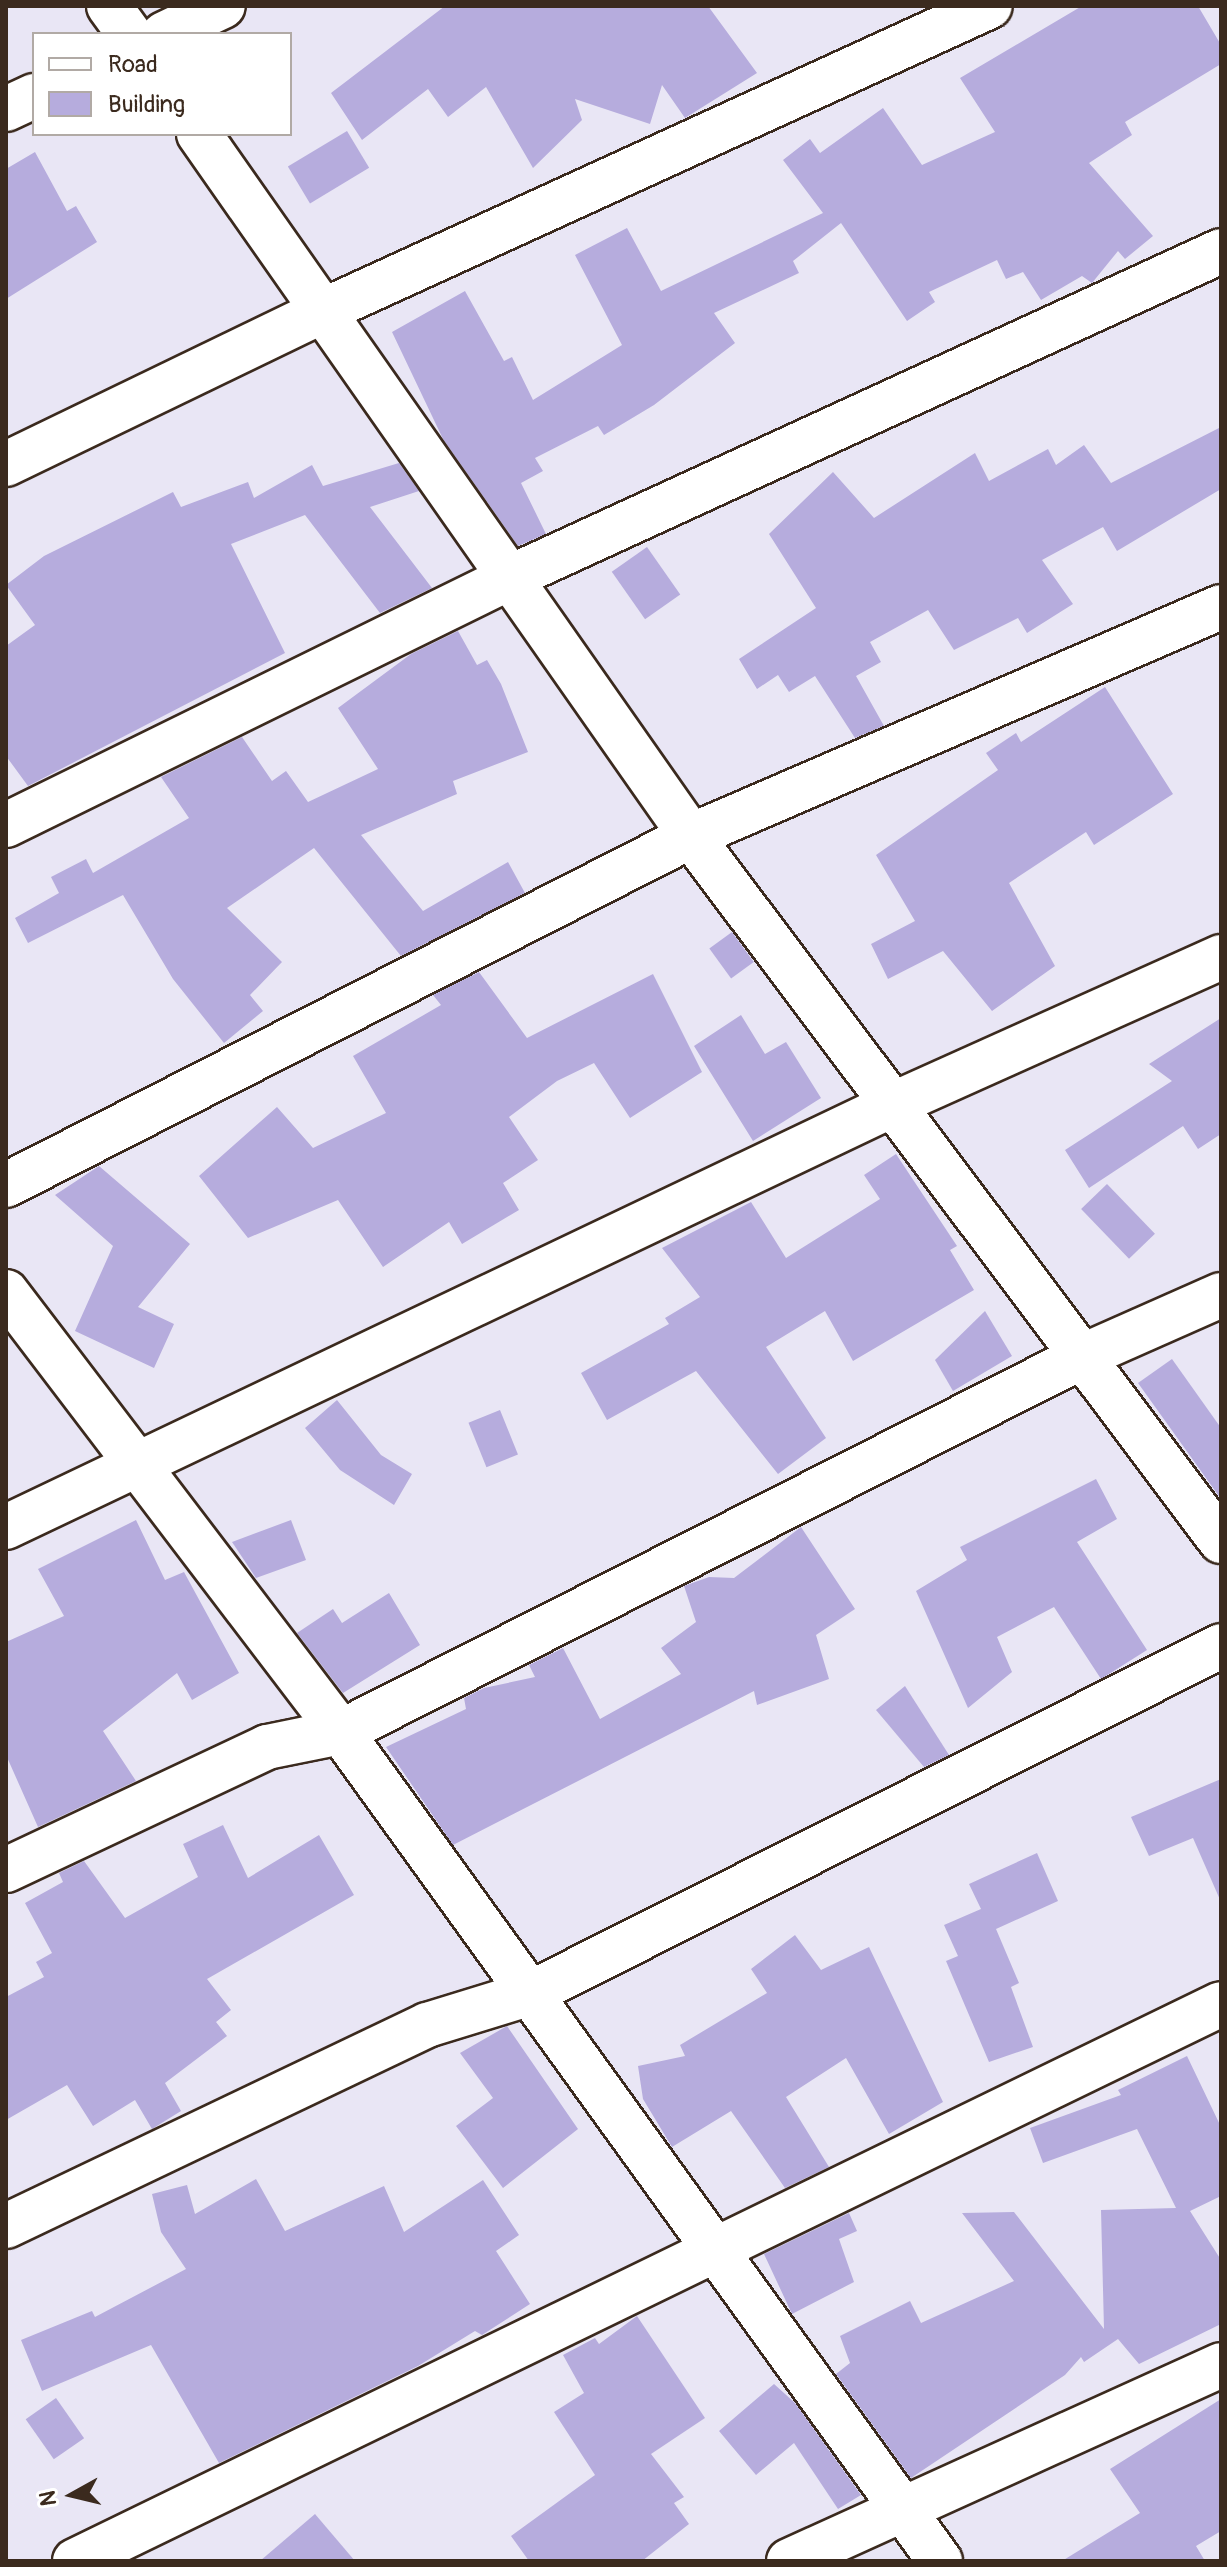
<!DOCTYPE html>
<html>
<head>
<meta charset="utf-8">
<style>
	body { margin:0 }
	#map { position:relative; width:1227px; height:2567px; overflow:hidden; background:#e9e6f5; font-family:Pangolin,sans-serif }
	div>[style] { position:absolute }
	.building>* { inset:0; background:#b6acdd; transform-origin:0 0 }
	.roads { filter:drop-shadow(2px 0 #3b2a1e) drop-shadow(-2px 0 #3b2a1e) drop-shadow(0 2px #3b2a1e) drop-shadow(0 -2px #3b2a1e) }
	.minor>* { height:44px; margin:-22px; padding:0 22px; transform-origin:22px; border-radius:22px; background:#fff }
	span { translate:-50% -50%; white-space:nowrap; text-align:center; line-height:1.15; -webkit-text-stroke:8px #fff; paint-order:stroke }
	.frame { position:absolute; inset:0; border:8px solid #3b2a1e; pointer-events:none }
	.legend { position:absolute; left:32px; top:32px; width:260px; height:104px; box-sizing:border-box; background:#fff; border:2px solid #b1aaa5; margin:0; padding:10px 14px; list-style:none; font-size:24px; color:#3b2a1e }
	.legend li { display:flex; align-items:center; gap:16px; height:40px }
	.legend b { width:40px; border:2px solid #b1aaa5 }
	.north { position:absolute; left:32px; top:2455px; width:80px; height:80px; -webkit-text-stroke:6px #fff; paint-order:stroke; rotate:262deg; font-size:22px; font-weight:700; line-height:32px; text-align:center; color:#3b2a1e }
	.north::after { content:''; display:block; margin:auto; width:28px; height:36px; background:#3b2a1e; clip-path:polygon(50% 0,100% 100%,50% 72%,0 100%) }
</style>
</head>
<body>
<div id="map">
	<div class="building">
		<div style="clip-path:polygon(445px 6px,708px 6px,757px 73px,685px 118px,662px 85px,650px 124px,575px 99px,582px 120px,533px 168px,486px 87px,448px 117px,428px 89px,362px 140px,331px 93px)"></div>
		<div style="clip-path:polygon(1082px 6px,1198px 6px,1221px 45px,1221px 64px,1125px 122px,1132px 135px,1089px 163px,1153px 236px,1125px 259px,1118px 251px,1092px 283px,1082px 276px,1041px 300px,1023px 272px,1006px 279px,997px 260px,929px 292px,935px 302px,907px 321px,841px 223px,793px 261px,799px 273px,714px 313px,735px 343px,654px 405px,604px 435px,598px 426px,535px 458px,543px 471px,521px 483px,546px 534px,518px 546px,443px 439px,392px 332px,465px 291px,504px 361px,512px 357px,533px 400px,622px 345px,575px 255px,627px 228px,661px 291px,823px 213px,783px 160px,810px 139px,820px 153px,883px 108px,922px 165px,995px 132px,960px 78px)"></div>
		<div style="left:347px;top:131px;width:43px;height:69px;rotate:59deg"></div>
		<div style="clip-path:polygon(35px 152px,67px 211px,76px 206px,97px 242px,6px 299px,6px 169px)"></div>
		<div style="clip-path:polygon(1221px 427px,1221px 489px,1117px 551px,1103px 527px,1042px 560px,1073px 604px,1027px 633px,1018px 618px,954px 650px,928px 610px,870px 642px,881px 662px,856px 676px,884px 726px,855px 738px,815px 676px,789px 692px,778px 675px,757px 689px,739px 659px,816px 608px,769px 534px,833px 472px,874px 518px,975px 453px,989px 481px,1048px 449px,1056px 465px,1084px 445px,1111px 483px)"></div>
		<div style="clip-path:polygon(399px 463px,419px 491px,370px 507px,432px 588px,380px 613px,305px 515px,231px 544px,285px 653px,28px 786px,6px 756px,6px 646px,35px 625px,6px 585px,44px 556px,173px 492px,181px 507px,248px 482px,254px 498px,312px 465px,323px 486px)"></div>
		<div style="left:647px;top:547px;width:58px;height:43px;rotate:55deg"></div>
		<div style="clip-path:polygon(458px 631px,477px 665px,487px 660px,501px 684px,528px 752px,453px 781px,457px 794px,361px 835px,423px 911px,508px 862px,525px 893px,401px 956px,314px 848px,227px 908px,282px 962px,250px 995px,263px 1011px,224px 1043px,173px 979px,123px 895px,28px 943px,15px 918px,59px 893px,51px 877px,86px 859px,93px 873px,189px 818px,161px 777px,242px 737px,272px 781px,286px 771px,308px 802px,378px 769px,338px 708px,411px 654px)"></div>
		<div style="clip-path:polygon(1105px 687px,1173px 794px,1094px 845px,1086px 832px,1009px 883px,1055px 966px,992px 1011px,943px 951px,888px 979px,871px 944px,915px 921px,876px 855px,998px 770px,986px 753px,1016px 733px,1021px 742px)"></div>
		<div style="left:732px;top:932px;width:37px;height:28px;rotate:54deg"></div>
		<div style="clip-path:polygon(479px 972px,527px 1038px,653px 974px,702px 1072px,630px 1118px,594px 1063px,557px 1081px,509px 1117px,538px 1160px,503px 1183px,519px 1210px,462px 1244px,449px 1222px,383px 1267px,338px 1200px,248px 1238px,199px 1176px,277px 1107px,313px 1148px,386px 1113px,353px 1056px,441px 1005px,433px 995px)"></div>
		<div style="clip-path:polygon(741px 1015px,765px 1054px,786px 1042px,821px 1098px,753px 1141px,694px 1046px)"></div>
		<div style="clip-path:polygon(1221px 1018px,1221px 1134px,1198px 1149px,1183px 1126px,1089px 1188px,1065px 1150px,1172px 1081px,1149px 1064px)"></div>
		<div style="clip-path:polygon(896px 1154px,957px 1246px,950px 1250px,974px 1290px,853px 1361px,825px 1311px,766px 1347px,826px 1438px,778px 1474px,696px 1371px,607px 1420px,581px 1373px,669px 1324px,665px 1318px,700px 1297px,662px 1248px,751px 1202px,786px 1258px,880px 1199px,864px 1175px)"></div>
		<div style="clip-path:polygon(99px 1166px,190px 1244px,138px 1307px,174px 1324px,154px 1368px,75px 1331px,113px 1246px,55px 1195px)"></div>
		<div style="left:1107px;top:1184px;width:69px;height:36px;rotate:46deg"></div>
		<div style="clip-path:polygon(985px 1311px,1012px 1356px,953px 1391px,935px 1360px)"></div>
		<div style="clip-path:polygon(1172px 1359px,1221px 1428px,1221px 1499px,1138px 1383px)"></div>
		<div style="clip-path:polygon(337px 1400px,381px 1455px,412px 1474px,394px 1505px,340px 1470px,305px 1428px)"></div>
		<div style="left:500px;top:1410px;width:48px;height:34px;rotate:68deg"></div>
		<div style="clip-path:polygon(1096px 1479px,1117px 1519px,1077px 1542px,1147px 1650px,1101px 1679px,1054px 1607px,997px 1637px,1012px 1672px,968px 1708px,916px 1591px,967px 1560px,960px 1547px)"></div>
		<div style="clip-path:polygon(136px 1520px,165px 1580px,184px 1572px,239px 1673px,192px 1700px,177px 1673px,103px 1731px,136px 1781px,38px 1827px,6px 1755px,6px 1642px,64px 1616px,38px 1569px)"></div>
		<div style="clip-path:polygon(291px 1520px,306px 1560px,256px 1578px,232px 1542px)"></div>
		<div style="clip-path:polygon(801px 1527px,855px 1609px,816px 1635px,829px 1679px,757px 1705px,754px 1691px,453px 1845px,386px 1747px,466px 1709px,464px 1698px,484px 1688px,535px 1677px,529px 1665px,563px 1648px,600px 1719px,681px 1674px,661px 1648px,696px 1622px,684px 1586px,709px 1577px,734px 1578px)"></div>
		<div style="clip-path:polygon(389px 1593px,420px 1645px,343px 1693px,297px 1633px,333px 1609px,342px 1623px)"></div>
		<div style="clip-path:polygon(905px 1686px,949px 1755px,924px 1767px,876px 1710px)"></div>
		<div style="clip-path:polygon(1221px 1779px,1221px 1902px,1193px 1838px,1149px 1856px,1131px 1817px)"></div>
		<div style="clip-path:polygon(223px 1825px,248px 1878px,319px 1835px,354px 1895px,207px 1979px,231px 2010px,216px 2022px,227px 2036px,165px 2083px,181px 2111px,152px 2129px,135px 2100px,93px 2126px,67px 2085px,6px 2120px,6px 1997px,44px 1977px,36px 1962px,52px 1953px,25px 1903px,63px 1882px,59px 1873px,84px 1861px,125px 1918px,198px 1877px,183px 1844px)"></div>
		<div style="clip-path:polygon(1037px 1853px,1058px 1901px,996px 1929px,1019px 1983px,1011px 1987px,1033px 2047px,989px 2062px,946px 1961px,958px 1956px,944px 1925px,981px 1909px,969px 1884px)"></div>
		<div style="clip-path:polygon(795px 1935px,821px 1970px,869px 1947px,943px 2102px,889px 2134px,846px 2058px,786px 2097px,829px 2167px,785px 2188px,731px 2111px,672px 2147px,643px 2099px,638px 2066px,685px 2056px,680px 2045px,767px 1993px,751px 1969px)"></div>
		<div style="clip-path:polygon(507px 2026px,578px 2129px,503px 2188px,456px 2126px,493px 2098px,460px 2053px)"></div>
		<div style="clip-path:polygon(1187px 2056px,1221px 2127px,1221px 2196px,1190px 2211px,1221px 2260px,1221px 2324px,1139px 2364px,1118px 2339px,1084px 2362px,1081px 2357px,1065px 2375px,911px 2478px,836px 2374px,850px 2363px,840px 2336px,910px 2301px,921px 2323px,1014px 2281px,962px 2213px,1014px 2212px,1104px 2329px,1101px 2210px,1176px 2208px,1137px 2129px,1043px 2163px,1030px 2128px,1121px 2095px,1118px 2090px)"></div>
		<div style="clip-path:polygon(256px 2179px,285px 2231px,384px 2186px,404px 2232px,483px 2180px,519px 2235px,496px 2251px,530px 2304px,482px 2335px,475px 2331px,418px 2366px,219px 2463px,151px 2345px,42px 2391px,21px 2340px,92px 2311px,95px 2317px,186px 2269px,161px 2232px,152px 2194px,187px 2185px,195px 2214px)"></div>
		<div style="clip-path:polygon(849px 2213px,857px 2231px,839px 2239px,854px 2282px,792px 2314px,764px 2254px)"></div>
		<div style="clip-path:polygon(637px 2316px,705px 2418px,651px 2454px,684px 2497px,674px 2503px,689px 2524px,642px 2561px,529px 2561px,511px 2536px,595px 2475px,554px 2412px,584px 2393px,563px 2355px,595px 2338px,599px 2344px)"></div>
		<div style="clip-path:polygon(774px 2384px,795px 2403px,861px 2495px,838px 2509px,794px 2443px,756px 2475px,719px 2431px)"></div>
		<div style="left:56px;top:2398px;width:49px;height:37px;rotate:55deg"></div>
		<div style="clip-path:polygon(1221px 2399px,1221px 2531px,1196px 2546px,1205px 2561px,1062px 2561px,1140px 2513px,1110px 2469px)"></div>
		<div style="clip-path:polygon(315px 2514px,355px 2561px,260px 2561px)"></div>
	</div>
	<div class="roads">
		<div class="minor">
			<div style="left:109px;top:6px;width:34px;rotate:54deg"></div>
			<div style="left:164px;top:34px;width:65px;rotate:-25.4deg"></div>
			<div style="left:6px;top:109px;width:31px;rotate:-25deg"></div>
			<div style="left:199px;top:134px;width:857px;rotate:54.98deg"></div>
			<div style="left:691px;top:836px;width:882px;rotate:53.07deg"></div>
			<div style="left:6px;top:464px;width:352px;rotate:-25.8deg"></div>
			<div style="left:323px;top:311px;width:733px;rotate:-24.57deg"></div>
			<div style="left:6px;top:825px;width:563px;rotate:-26.16deg"></div>
			<div style="left:511px;top:577px;width:781px;rotate:-24.66deg"></div>
			<div style="left:6px;top:1185px;width:769px;rotate:-27deg"></div>
			<div style="left:691px;top:836px;width:577px;rotate:-23.37deg"></div>
			<div style="left:6px;top:1292px;width:553px;rotate:52.72deg"></div>
			<div style="left:341px;top:1732px;width:1023px;rotate:54.15deg"></div>
			<div style="left:6px;top:1527px;width:984px;rotate:-25.47deg"></div>
			<div style="left:894px;top:1104px;width:359px;rotate:-24.2deg"></div>
			<div style="left:6px;top:1870px;width:289px;rotate:-25.2deg"></div>
			<div style="left:267px;top:1747px;width:76px;rotate:-11.5deg"></div>
			<div style="left:341px;top:1732px;width:830px;rotate:-26.87deg"></div>
			<div style="left:1081px;top:1357px;width:153px;rotate:-23.9deg"></div>
			<div style="left:6px;top:2226px;width:467px;rotate:-25.5deg"></div>
			<div style="left:427px;top:2025px;width:109px;rotate:-17.1deg"></div>
			<div style="left:531px;top:1993px;width:772px;rotate:-26.7deg"></div>
			<div style="left:75px;top:2561px;width:1274px;rotate:-25.92deg"></div>
			<div style="left:789px;top:2561px;width:474px;rotate:-24.4deg"></div>
		</div>
	</div>
	<div class="frame"></div>
	<ul class="legend">
	<li><b style="height:10px;background:#fff"></b>Road</li>
	<li><b style="height:22px;background:#b6acdd"></b>Building</li>
	</ul>
	<div class="north">N</div>
</div>
</body>
</html>
